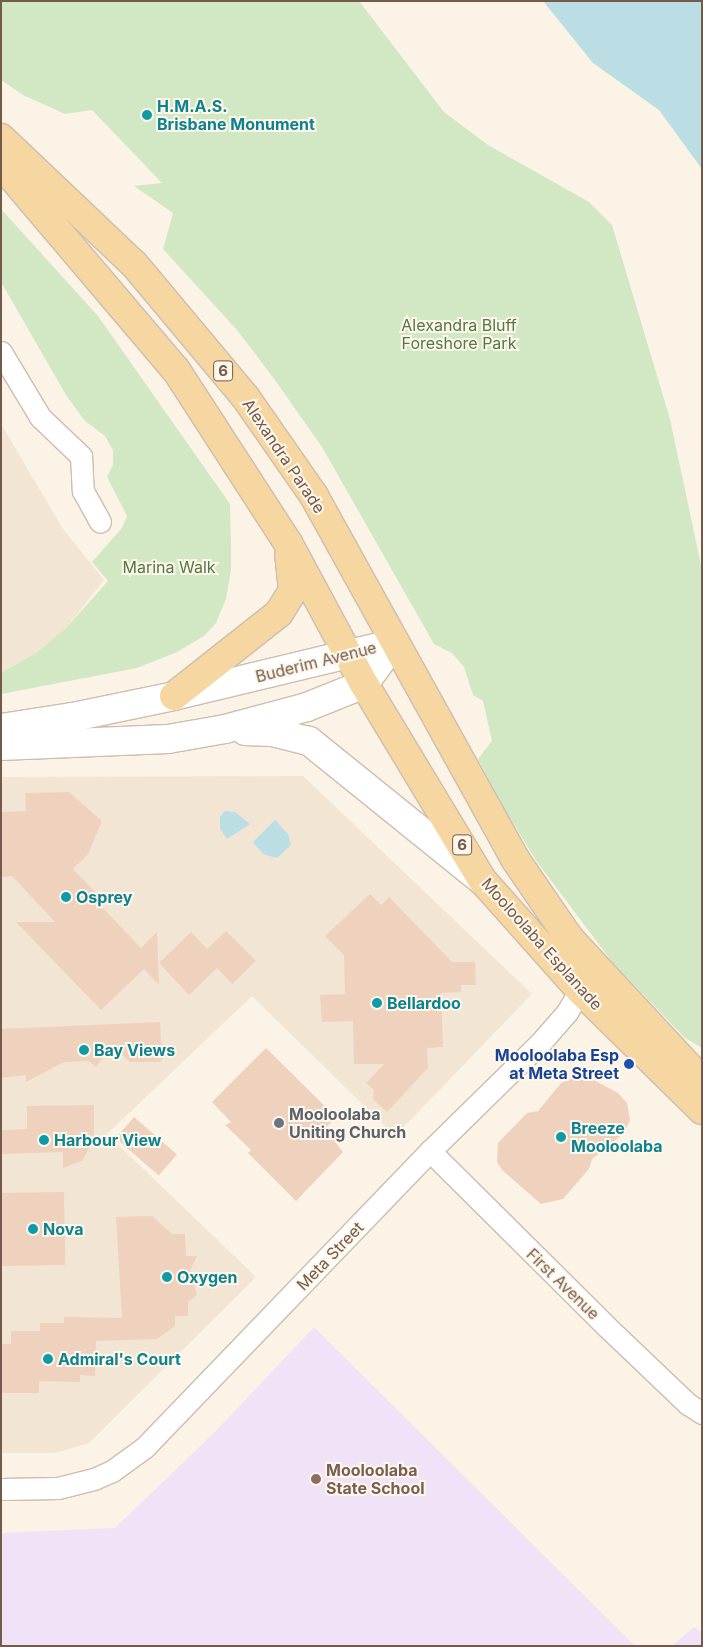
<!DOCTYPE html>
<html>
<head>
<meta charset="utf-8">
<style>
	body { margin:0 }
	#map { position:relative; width:703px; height:1647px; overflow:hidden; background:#fbf3e5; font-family:Inter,sans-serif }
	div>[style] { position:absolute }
	.residential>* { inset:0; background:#f2e5d4 }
	.education>* { inset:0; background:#f0e2f7 }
	.green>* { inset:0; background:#d2e8c4 }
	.water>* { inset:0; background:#bbdde4 }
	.building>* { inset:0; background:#efd2be; transform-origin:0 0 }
	.roads { filter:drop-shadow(1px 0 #cebdaf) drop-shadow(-1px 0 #cebdaf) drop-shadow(0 1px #cebdaf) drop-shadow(0 -1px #cebdaf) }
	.street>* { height:21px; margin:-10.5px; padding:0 10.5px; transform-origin:10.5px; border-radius:10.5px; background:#fff }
	.secondary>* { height:28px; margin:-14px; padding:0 14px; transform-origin:14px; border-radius:14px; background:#fff }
	.primary>* { height:28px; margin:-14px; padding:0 14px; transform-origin:14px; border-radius:14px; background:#f6d7a1 }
	.dots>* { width:14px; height:14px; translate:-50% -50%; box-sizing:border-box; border:2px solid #fef7eb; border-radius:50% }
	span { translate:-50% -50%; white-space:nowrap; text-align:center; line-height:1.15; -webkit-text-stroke:4px #fef7eb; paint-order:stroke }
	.shield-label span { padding:1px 4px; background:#fef7eb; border:1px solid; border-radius:4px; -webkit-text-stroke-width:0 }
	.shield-label { font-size:15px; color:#735a4b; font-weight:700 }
	.culture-label { font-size:16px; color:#0d838f; font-weight:700 }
	.left { translate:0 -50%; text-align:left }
	.park-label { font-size:16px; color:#537844 }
	.street-label { font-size:16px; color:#735a4b }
	.transit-label { font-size:16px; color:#164399; font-weight:700 }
	.right { translate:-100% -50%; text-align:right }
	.worship-label { font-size:16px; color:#5b616d; font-weight:700 }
	.education-label { font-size:16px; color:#785e54; font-weight:700 }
	.frame { position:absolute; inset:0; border:2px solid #735a4b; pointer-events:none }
</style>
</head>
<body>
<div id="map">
	<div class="residential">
		<div style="clip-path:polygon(1px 424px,63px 529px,104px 580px,66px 628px,36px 653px,1px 673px)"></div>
		<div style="clip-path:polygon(303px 776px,532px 994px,395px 1136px,252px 996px,107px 1134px,256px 1277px,89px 1443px,55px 1453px,1px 1453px,1px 777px)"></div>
	</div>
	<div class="education">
		<div style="clip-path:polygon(314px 1327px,635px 1646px,1px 1646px,1px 1533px,115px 1528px,216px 1431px)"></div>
		<div style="clip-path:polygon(694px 1627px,702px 1632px,702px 1646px,672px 1646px)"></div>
	</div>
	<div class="green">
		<div style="clip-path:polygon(1px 1px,359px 1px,444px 112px,488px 145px,589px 202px,612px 225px,670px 419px,702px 570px,702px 1048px,685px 1038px,613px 963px,537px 862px,505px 810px,478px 759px,492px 741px,483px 701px,473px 695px,464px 667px,452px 653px,434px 644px,322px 447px,275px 380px,237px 330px,163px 249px,173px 213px,134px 186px,162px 183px,92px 110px,65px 114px,23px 95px,1px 80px)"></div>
		<div style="clip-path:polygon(1px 209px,98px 316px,230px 504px,231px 545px,231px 570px,226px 599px,216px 623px,204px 636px,177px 652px,137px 668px,1px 694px,1px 673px,36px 653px,66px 628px,108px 581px,92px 562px,122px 528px,127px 516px,107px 477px,113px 465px,113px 450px,105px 436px,85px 421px,66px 395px,1px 282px)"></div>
	</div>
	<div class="water">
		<div style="clip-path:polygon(543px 1px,702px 1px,702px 169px,659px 110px,593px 63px)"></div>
		<div style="clip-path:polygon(225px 811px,235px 812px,250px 824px,227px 839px,220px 829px,220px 817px)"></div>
		<div style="clip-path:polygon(275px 820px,288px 834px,291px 845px,277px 858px,263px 854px,253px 842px)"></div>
	</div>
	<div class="building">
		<div style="clip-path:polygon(69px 792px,102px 821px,88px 854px,73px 869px,102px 899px,98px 903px,141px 948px,157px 932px,159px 985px,144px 969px,101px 1010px,16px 922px,55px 922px,12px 876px,1px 877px,1px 812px,26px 811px,25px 793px)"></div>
		<div style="clip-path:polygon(370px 894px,381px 905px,389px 897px,452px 962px,475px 962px,476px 985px,461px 985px,461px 992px,441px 993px,443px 1047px,427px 1048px,428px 1068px,387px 1112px,373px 1099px,374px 1090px,366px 1083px,384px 1064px,354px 1064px,353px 1021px,322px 1022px,320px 995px,345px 994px,344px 955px,325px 936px)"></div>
		<div style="clip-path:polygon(226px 931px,256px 961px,232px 984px,217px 968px,189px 995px,159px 963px,191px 932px,207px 949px)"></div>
		<div style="clip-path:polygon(160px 1022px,161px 1043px,171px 1050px,160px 1062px,130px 1062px,112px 1045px,96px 1067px,88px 1061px,64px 1062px,26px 1082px,26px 1075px,1px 1078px,1px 1029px)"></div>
		<div style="clip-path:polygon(266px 1048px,336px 1117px,325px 1129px,343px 1152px,296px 1201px,248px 1153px,251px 1150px,225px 1125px,231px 1122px,212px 1102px)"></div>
		<div style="clip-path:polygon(577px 1076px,590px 1078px,618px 1093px,627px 1103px,630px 1120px,624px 1133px,592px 1159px,589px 1169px,563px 1199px,541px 1204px,502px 1170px,497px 1162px,498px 1143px,527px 1113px,538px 1111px,561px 1083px)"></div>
		<div style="clip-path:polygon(94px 1105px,94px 1140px,82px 1161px,63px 1168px,63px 1152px,1px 1154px,1px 1130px,27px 1129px,27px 1106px)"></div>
		<div style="left:134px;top:1117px;width:57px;height:28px;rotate:41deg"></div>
		<div style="left:64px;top:1192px;width:73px;height:63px;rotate:89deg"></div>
		<div style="clip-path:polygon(152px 1216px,172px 1234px,185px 1234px,186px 1256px,197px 1256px,190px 1271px,197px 1295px,188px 1302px,188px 1316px,175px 1316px,175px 1326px,157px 1339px,96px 1341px,95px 1376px,80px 1375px,80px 1382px,39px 1381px,39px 1393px,1px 1393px,1px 1344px,11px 1344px,11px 1331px,40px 1331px,40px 1323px,64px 1323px,64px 1317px,122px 1318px,116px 1217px)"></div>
	</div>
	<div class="roads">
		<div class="street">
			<div style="left:1px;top:352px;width:76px;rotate:59deg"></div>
			<div style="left:40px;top:417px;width:57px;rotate:43.6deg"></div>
			<div style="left:81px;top:456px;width:35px;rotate:87deg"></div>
			<div style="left:83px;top:491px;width:35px;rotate:61deg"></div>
			<div style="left:430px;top:1151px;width:247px;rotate:44.8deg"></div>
			<div style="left:605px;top:1325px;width:115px;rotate:43.6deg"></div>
			<div style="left:688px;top:1404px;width:17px;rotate:33deg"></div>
			<div style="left:1px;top:1489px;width:57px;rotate:-1deg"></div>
			<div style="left:58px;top:1488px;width:37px;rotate:-14deg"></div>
			<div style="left:94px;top:1479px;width:20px;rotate:-24deg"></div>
			<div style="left:112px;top:1471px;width:41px;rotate:-36deg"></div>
			<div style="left:145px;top:1447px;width:411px;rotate:-46.1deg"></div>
			<div style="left:430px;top:1151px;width:156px;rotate:-44.5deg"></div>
			<div style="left:541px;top:1042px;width:40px;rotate:-49deg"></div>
			<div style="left:567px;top:1012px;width:26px;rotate:-59deg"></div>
			<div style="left:580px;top:990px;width:13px;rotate:-81deg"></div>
		</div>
		<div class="secondary">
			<div style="left:1px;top:728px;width:73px;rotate:-8.7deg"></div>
			<div style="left:73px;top:717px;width:103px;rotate:-11.7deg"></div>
			<div style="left:174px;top:696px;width:226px;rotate:-13.5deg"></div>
			<div style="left:245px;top:731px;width:27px;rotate:2deg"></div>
			<div style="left:272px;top:732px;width:38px;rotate:14deg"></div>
			<div style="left:309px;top:741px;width:220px;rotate:38.9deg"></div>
			<div style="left:1px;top:746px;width:167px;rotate:-2.4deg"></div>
			<div style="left:168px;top:739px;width:58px;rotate:-10deg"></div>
			<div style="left:225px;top:729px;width:85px;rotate:-15deg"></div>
			<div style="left:307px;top:707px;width:61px;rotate:-22deg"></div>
			<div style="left:364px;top:684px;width:51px;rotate:-53.8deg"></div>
		</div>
		<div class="primary">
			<div style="left:1px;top:138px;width:183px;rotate:43.5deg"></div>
			<div style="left:134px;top:264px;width:175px;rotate:50.1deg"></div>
			<div style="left:246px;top:398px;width:119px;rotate:55.2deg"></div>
			<div style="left:314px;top:496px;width:415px;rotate:61deg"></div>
			<div style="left:515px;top:859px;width:96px;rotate:55.6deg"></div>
			<div style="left:569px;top:938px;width:195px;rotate:47.1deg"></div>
			<div style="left:1px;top:164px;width:270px;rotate:49.7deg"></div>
			<div style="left:176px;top:370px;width:206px;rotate:57.1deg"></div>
			<div style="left:288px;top:543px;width:160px;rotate:61.7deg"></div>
			<div style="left:364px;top:684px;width:230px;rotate:58.9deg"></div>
			<div style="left:483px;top:881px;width:146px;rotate:48.3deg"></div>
			<div style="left:580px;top:990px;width:171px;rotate:44.5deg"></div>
			<div style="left:174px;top:696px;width:134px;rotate:-38.3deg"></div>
			<div style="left:279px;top:613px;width:26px;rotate:-58deg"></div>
			<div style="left:293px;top:591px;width:36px;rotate:-96deg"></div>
		</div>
	</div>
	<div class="dots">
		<div style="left:147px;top:115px;background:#0f9aa8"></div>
		<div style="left:66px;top:897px;background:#0f9aa8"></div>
		<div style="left:377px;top:1003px;background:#0f9aa8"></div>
		<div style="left:84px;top:1050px;background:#0f9aa8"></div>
		<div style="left:629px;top:1064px;background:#1a4fb4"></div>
		<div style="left:279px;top:1123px;background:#6b7280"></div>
		<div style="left:561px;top:1137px;background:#0f9aa8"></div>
		<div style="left:44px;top:1140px;background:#0f9aa8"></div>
		<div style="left:33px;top:1229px;background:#0f9aa8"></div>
		<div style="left:167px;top:1277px;background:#0f9aa8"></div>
		<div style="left:48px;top:1359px;background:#0f9aa8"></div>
		<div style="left:316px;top:1479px;background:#8d6e63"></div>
	</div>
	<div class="shield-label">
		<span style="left:223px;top:371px">6</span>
		<span style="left:462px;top:845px">6</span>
	</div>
	<div class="culture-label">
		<span class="left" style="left:157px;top:115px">H.M.A.S.<br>Brisbane Monument</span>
		<span class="left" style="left:76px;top:897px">Osprey</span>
		<span class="left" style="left:387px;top:1003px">Bellardoo</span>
		<span class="left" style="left:94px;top:1050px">Bay Views</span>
		<span class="left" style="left:571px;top:1137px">Breeze<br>Mooloolaba</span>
		<span class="left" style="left:54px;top:1140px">Harbour View</span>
		<span class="left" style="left:43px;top:1229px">Nova</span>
		<span class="left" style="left:177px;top:1277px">Oxygen</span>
		<span class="left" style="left:58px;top:1359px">Admiral's Court</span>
	</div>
	<div class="park-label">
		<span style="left:459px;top:334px">Alexandra Bluff<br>Foreshore Park</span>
		<span style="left:169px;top:567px">Marina Walk</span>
	</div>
	<div class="street-label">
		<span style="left:284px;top:456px;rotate:56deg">Alexandra Parade</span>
		<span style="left:316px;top:662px;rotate:-14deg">Buderim Avenue</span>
		<span style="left:542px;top:944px;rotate:48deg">Mooloolaba Esplanade</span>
		<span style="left:330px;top:1256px;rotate:-46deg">Meta Street</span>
		<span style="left:563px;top:1284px;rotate:44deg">First Avenue</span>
	</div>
	<div class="transit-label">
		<span class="right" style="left:619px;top:1064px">Mooloolaba Esp<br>at Meta Street</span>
	</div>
	<div class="worship-label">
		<span class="left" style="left:289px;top:1123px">Mooloolaba<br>Uniting Church</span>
	</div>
	<div class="education-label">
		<span class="left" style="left:326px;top:1479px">Mooloolaba<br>State School</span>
	</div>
	<div class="frame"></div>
</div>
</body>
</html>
